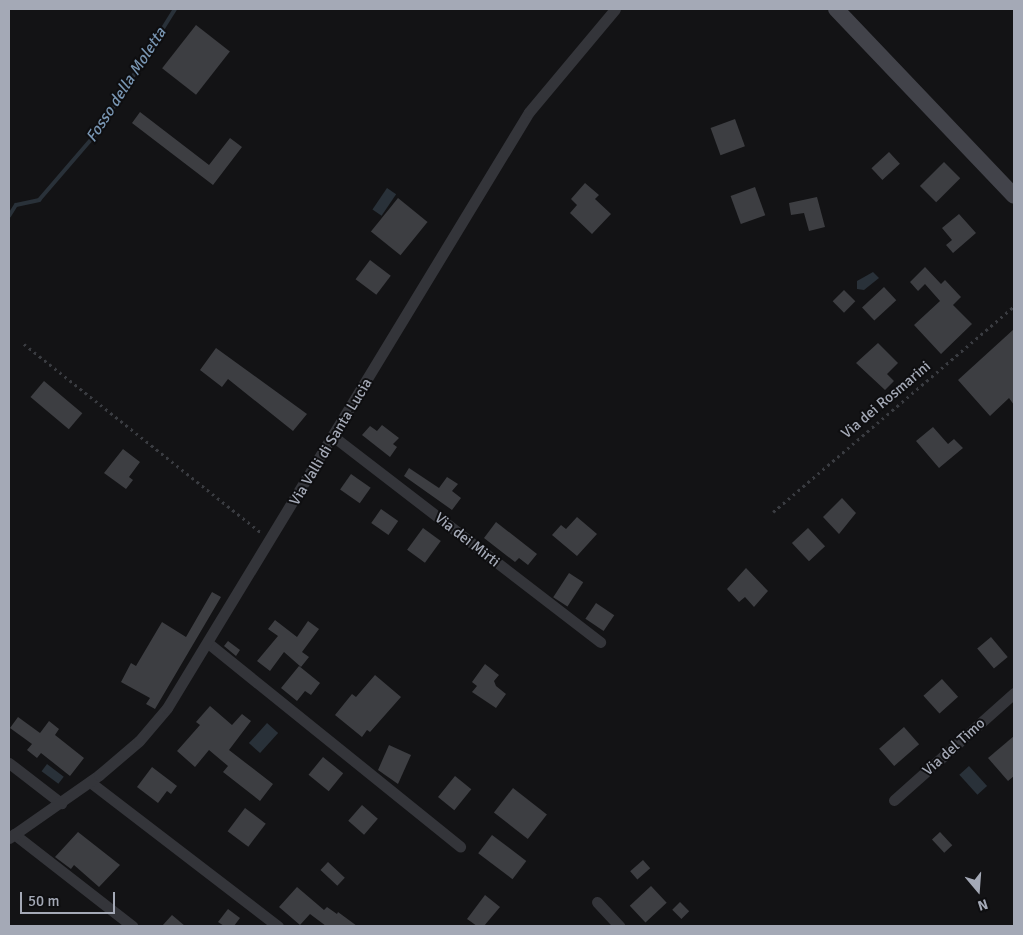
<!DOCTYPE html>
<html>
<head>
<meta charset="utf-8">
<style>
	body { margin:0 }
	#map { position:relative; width:1023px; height:935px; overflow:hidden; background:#131315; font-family:Signika,sans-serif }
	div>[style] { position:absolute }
	.water>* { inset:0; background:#293139; transform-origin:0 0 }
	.stream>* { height:4px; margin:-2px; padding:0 2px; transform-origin:2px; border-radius:2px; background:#293139 }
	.building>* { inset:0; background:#3d3e42; transform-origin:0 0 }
	.path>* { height:2.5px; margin-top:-1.25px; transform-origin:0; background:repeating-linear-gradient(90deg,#3a3c41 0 2.5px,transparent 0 6.5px) }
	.minor>* { height:11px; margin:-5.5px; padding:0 5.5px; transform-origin:5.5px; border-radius:5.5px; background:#34353a }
	.secondary>* { height:16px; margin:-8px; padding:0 8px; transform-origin:8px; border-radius:8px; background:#42434a }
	span { translate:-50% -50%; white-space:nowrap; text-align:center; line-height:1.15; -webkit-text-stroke:4px #0e0e10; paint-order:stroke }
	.street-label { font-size:15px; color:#a4a9b6 }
	.water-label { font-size:16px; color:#7996b3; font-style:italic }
	.frame { position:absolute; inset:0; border:10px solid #a4a9b6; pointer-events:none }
	.north { position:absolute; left:953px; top:865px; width:50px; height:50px; -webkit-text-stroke:4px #0e0e10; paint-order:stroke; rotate:162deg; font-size:14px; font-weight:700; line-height:20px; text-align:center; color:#a4a9b6 }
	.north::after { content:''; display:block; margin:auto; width:18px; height:22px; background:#a4a9b6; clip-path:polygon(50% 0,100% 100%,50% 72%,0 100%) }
	.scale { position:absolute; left:20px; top:892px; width:95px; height:22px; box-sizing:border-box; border:2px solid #a4a9b6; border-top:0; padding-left:6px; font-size:15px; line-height:18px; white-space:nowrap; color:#a4a9b6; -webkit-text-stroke:4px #0e0e10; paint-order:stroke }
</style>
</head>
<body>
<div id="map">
	<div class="water">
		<div style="left:387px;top:188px;width:11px;height:26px;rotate:34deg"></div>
		<div style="clip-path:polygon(873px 272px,879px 278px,864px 290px,857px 289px,857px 281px)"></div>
		<div style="left:267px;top:723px;width:15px;height:27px;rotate:42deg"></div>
		<div style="left:47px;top:764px;width:21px;height:9px;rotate:37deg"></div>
		<div style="left:969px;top:766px;width:27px;height:13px;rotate:48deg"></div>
	</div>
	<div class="stream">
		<div style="left:9px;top:216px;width:13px;rotate:-58deg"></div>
		<div style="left:16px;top:205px;width:24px;rotate:-12deg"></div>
		<div style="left:39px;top:200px;width:94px;rotate:-49.3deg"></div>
		<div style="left:100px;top:129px;width:142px;rotate:-58deg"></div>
	</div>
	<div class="building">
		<div style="left:196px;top:25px;width:43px;height:55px;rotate:38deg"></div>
		<div style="clip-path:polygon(140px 112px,209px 165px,230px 138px,242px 147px,213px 185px,132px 123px)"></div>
		<div style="left:735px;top:119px;width:29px;height:26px;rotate:70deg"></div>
		<div style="left:889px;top:152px;width:16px;height:24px;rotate:47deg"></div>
		<div style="left:944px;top:162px;width:23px;height:34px;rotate:45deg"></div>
		<div style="clip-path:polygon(585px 183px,599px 195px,595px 199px,611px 214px,592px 234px,570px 213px,577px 205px,571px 199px)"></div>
		<div style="left:755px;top:187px;width:30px;height:26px;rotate:70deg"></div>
		<div style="clip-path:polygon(817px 197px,825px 227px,809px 231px,804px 213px,791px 215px,789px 203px)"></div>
		<div style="left:398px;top:198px;width:38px;height:43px;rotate:39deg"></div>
		<div style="clip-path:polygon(959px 214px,976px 233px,953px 253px,946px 245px,952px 240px,942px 228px)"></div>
		<div style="left:370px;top:260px;width:26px;height:24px;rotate:37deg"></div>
		<div style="clip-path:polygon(925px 267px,941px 284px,945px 280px,961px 297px,953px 305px,972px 324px,941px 354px,914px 325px,940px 301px,925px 284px,918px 291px,910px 282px)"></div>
		<div style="left:884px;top:287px;width:18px;height:30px;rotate:47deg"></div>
		<div style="left:844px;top:290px;width:16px;height:16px;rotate:45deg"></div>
		<div style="clip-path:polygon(1014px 329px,1014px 405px,1009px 398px,990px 416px,958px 380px)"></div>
		<div style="clip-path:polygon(878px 343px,898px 363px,887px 374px,894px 381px,885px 390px,856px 363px)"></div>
		<div style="clip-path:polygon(216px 348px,307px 414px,293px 431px,228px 379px,222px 387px,200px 370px)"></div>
		<div style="left:44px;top:381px;width:50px;height:21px;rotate:40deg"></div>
		<div style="clip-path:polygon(382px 425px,399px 438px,393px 444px,397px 447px,390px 457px,362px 435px,370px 426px,377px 431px)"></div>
		<div style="clip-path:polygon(933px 427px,948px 444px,954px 439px,963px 448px,939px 468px,916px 441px)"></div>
		<div style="clip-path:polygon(123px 449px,140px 462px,129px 477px,133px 480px,126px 489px,104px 473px)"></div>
		<div style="clip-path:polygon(409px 468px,439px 488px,447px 477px,458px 484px,452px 491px,461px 498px,452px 510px,404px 476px)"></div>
		<div style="left:351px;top:474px;width:24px;height:19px;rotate:35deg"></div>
		<div style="clip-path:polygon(842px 498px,856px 513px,839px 534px,823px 517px)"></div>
		<div style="left:381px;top:509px;width:21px;height:17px;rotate:35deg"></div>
		<div style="clip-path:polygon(577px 517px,597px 534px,577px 556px,552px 535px,561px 525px,566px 529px)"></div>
		<div style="clip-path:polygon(496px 522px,537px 554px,528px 565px,519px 558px,515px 562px,484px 538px)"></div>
		<div style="left:423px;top:528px;width:22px;height:27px;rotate:36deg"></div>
		<div style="left:808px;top:528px;width:25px;height:22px;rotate:47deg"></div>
		<div style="clip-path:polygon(746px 568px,768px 591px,754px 607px,745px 597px,739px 602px,727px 589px)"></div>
		<div style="left:569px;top:573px;width:17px;height:29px;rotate:33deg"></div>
		<div style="clip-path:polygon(212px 592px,221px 597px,155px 709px,146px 704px,150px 698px,121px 682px,131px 663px,136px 666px,162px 622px,186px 637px)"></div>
		<div style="left:596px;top:603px;width:22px;height:19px;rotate:34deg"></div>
		<div style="clip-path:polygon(275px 620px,297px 637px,308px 621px,319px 629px,302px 652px,309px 657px,301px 667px,284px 652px,270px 671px,257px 661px,278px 636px,268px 629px)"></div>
		<div style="left:991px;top:637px;width:26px;height:18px;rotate:50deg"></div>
		<div style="clip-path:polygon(228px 641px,240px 650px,236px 656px,224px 646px)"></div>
		<div style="clip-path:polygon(485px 664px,499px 675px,494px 681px,496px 686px,506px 694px,496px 708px,472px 692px,477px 686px,472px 682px)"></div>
		<div style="clip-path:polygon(299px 666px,320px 683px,311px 695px,305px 691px,297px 701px,281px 688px)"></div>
		<div style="clip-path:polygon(375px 675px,401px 697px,370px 732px,367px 730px,362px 737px,335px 715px,352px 694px,356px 697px)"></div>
		<div style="left:942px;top:679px;width:24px;height:25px;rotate:48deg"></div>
		<div style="clip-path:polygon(210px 706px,232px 725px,242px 714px,251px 721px,229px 750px,273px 784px,260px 801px,223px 772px,228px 766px,209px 750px,195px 767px,177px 751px,200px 725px,196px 722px)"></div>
		<div style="clip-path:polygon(18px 717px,40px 733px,49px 721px,59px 729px,55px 735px,84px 758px,70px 776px,41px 753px,37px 758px,27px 750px,32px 744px,10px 728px)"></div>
		<div style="left:904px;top:727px;width:23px;height:33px;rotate:49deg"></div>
		<div style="clip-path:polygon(1014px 736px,1014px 776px,1008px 781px,988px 758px)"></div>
		<div style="clip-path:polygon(389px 745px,411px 755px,398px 784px,378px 770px)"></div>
		<div style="left:323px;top:757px;width:26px;height:23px;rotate:39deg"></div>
		<div style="clip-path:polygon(152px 767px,177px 786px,171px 794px,167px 791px,158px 803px,137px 787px)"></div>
		<div style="left:455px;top:776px;width:21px;height:27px;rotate:39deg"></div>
		<div style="left:513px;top:788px;width:43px;height:31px;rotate:38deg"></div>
		<div style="left:362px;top:805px;width:21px;height:21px;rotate:41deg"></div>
		<div style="left:245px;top:808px;width:26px;height:29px;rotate:37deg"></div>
		<div style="clip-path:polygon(78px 832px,120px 865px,99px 887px,74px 865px,71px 869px,55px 857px)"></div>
		<div style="left:940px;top:832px;width:18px;height:11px;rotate:47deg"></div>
		<div style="left:492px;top:835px;width:43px;height:23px;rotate:37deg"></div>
		<div style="left:643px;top:860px;width:11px;height:17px;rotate:49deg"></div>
		<div style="left:328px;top:862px;width:23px;height:11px;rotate:43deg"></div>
		<div style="left:651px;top:886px;width:23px;height:29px;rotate:47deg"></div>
		<div style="clip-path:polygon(297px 887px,324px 910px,327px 907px,337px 914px,338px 912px,357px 926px,326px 926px,310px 914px,300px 925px,279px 907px)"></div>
		<div style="clip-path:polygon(485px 895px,500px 907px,484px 926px,477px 926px,467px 919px)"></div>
		<div style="left:680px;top:902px;width:13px;height:11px;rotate:45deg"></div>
		<div style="clip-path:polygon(228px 909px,240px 918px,234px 926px,224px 926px,218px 922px)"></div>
		<div style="clip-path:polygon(172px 915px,185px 926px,162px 926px)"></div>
	</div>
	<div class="path">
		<div style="left:24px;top:344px;width:304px;rotate:38.5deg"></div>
		<div style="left:773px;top:512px;width:317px;rotate:-40.5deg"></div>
	</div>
	<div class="minor">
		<div style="left:334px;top:437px;width:336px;rotate:37.6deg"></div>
		<div style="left:208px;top:643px;width:324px;rotate:38.9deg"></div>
		<div style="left:9px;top:763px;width:66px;rotate:37.6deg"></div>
		<div style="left:90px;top:782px;width:237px;rotate:37.5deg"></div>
		<div style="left:894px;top:800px;width:161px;rotate:-41.7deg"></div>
		<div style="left:14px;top:834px;width:150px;rotate:37.9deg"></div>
		<div style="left:9px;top:838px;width:110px;rotate:-35deg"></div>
		<div style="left:99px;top:775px;width:52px;rotate:-40.4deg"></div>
		<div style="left:139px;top:741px;width:43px;rotate:-49.7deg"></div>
		<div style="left:167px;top:708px;width:697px;rotate:-58.73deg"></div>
		<div style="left:529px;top:112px;width:134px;rotate:-50.1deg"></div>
		<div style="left:597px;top:902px;width:33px;rotate:47deg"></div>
	</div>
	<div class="secondary">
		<div style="left:836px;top:9px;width:258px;rotate:46.4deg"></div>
	</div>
	<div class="street-label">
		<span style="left:886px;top:400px;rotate:-40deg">Via dei Rosmarini</span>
		<span style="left:331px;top:442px;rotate:-59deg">Via Valli di Santa Lucia</span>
		<span style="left:467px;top:540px;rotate:38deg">Via dei Mirti</span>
		<span style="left:954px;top:747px;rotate:-42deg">Via del Timo</span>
	</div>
	<div class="water-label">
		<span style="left:126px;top:85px;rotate:-57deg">Fosso della Moletta</span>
	</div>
	<div class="frame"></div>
	<div class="north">N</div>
	<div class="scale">50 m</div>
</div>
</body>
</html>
